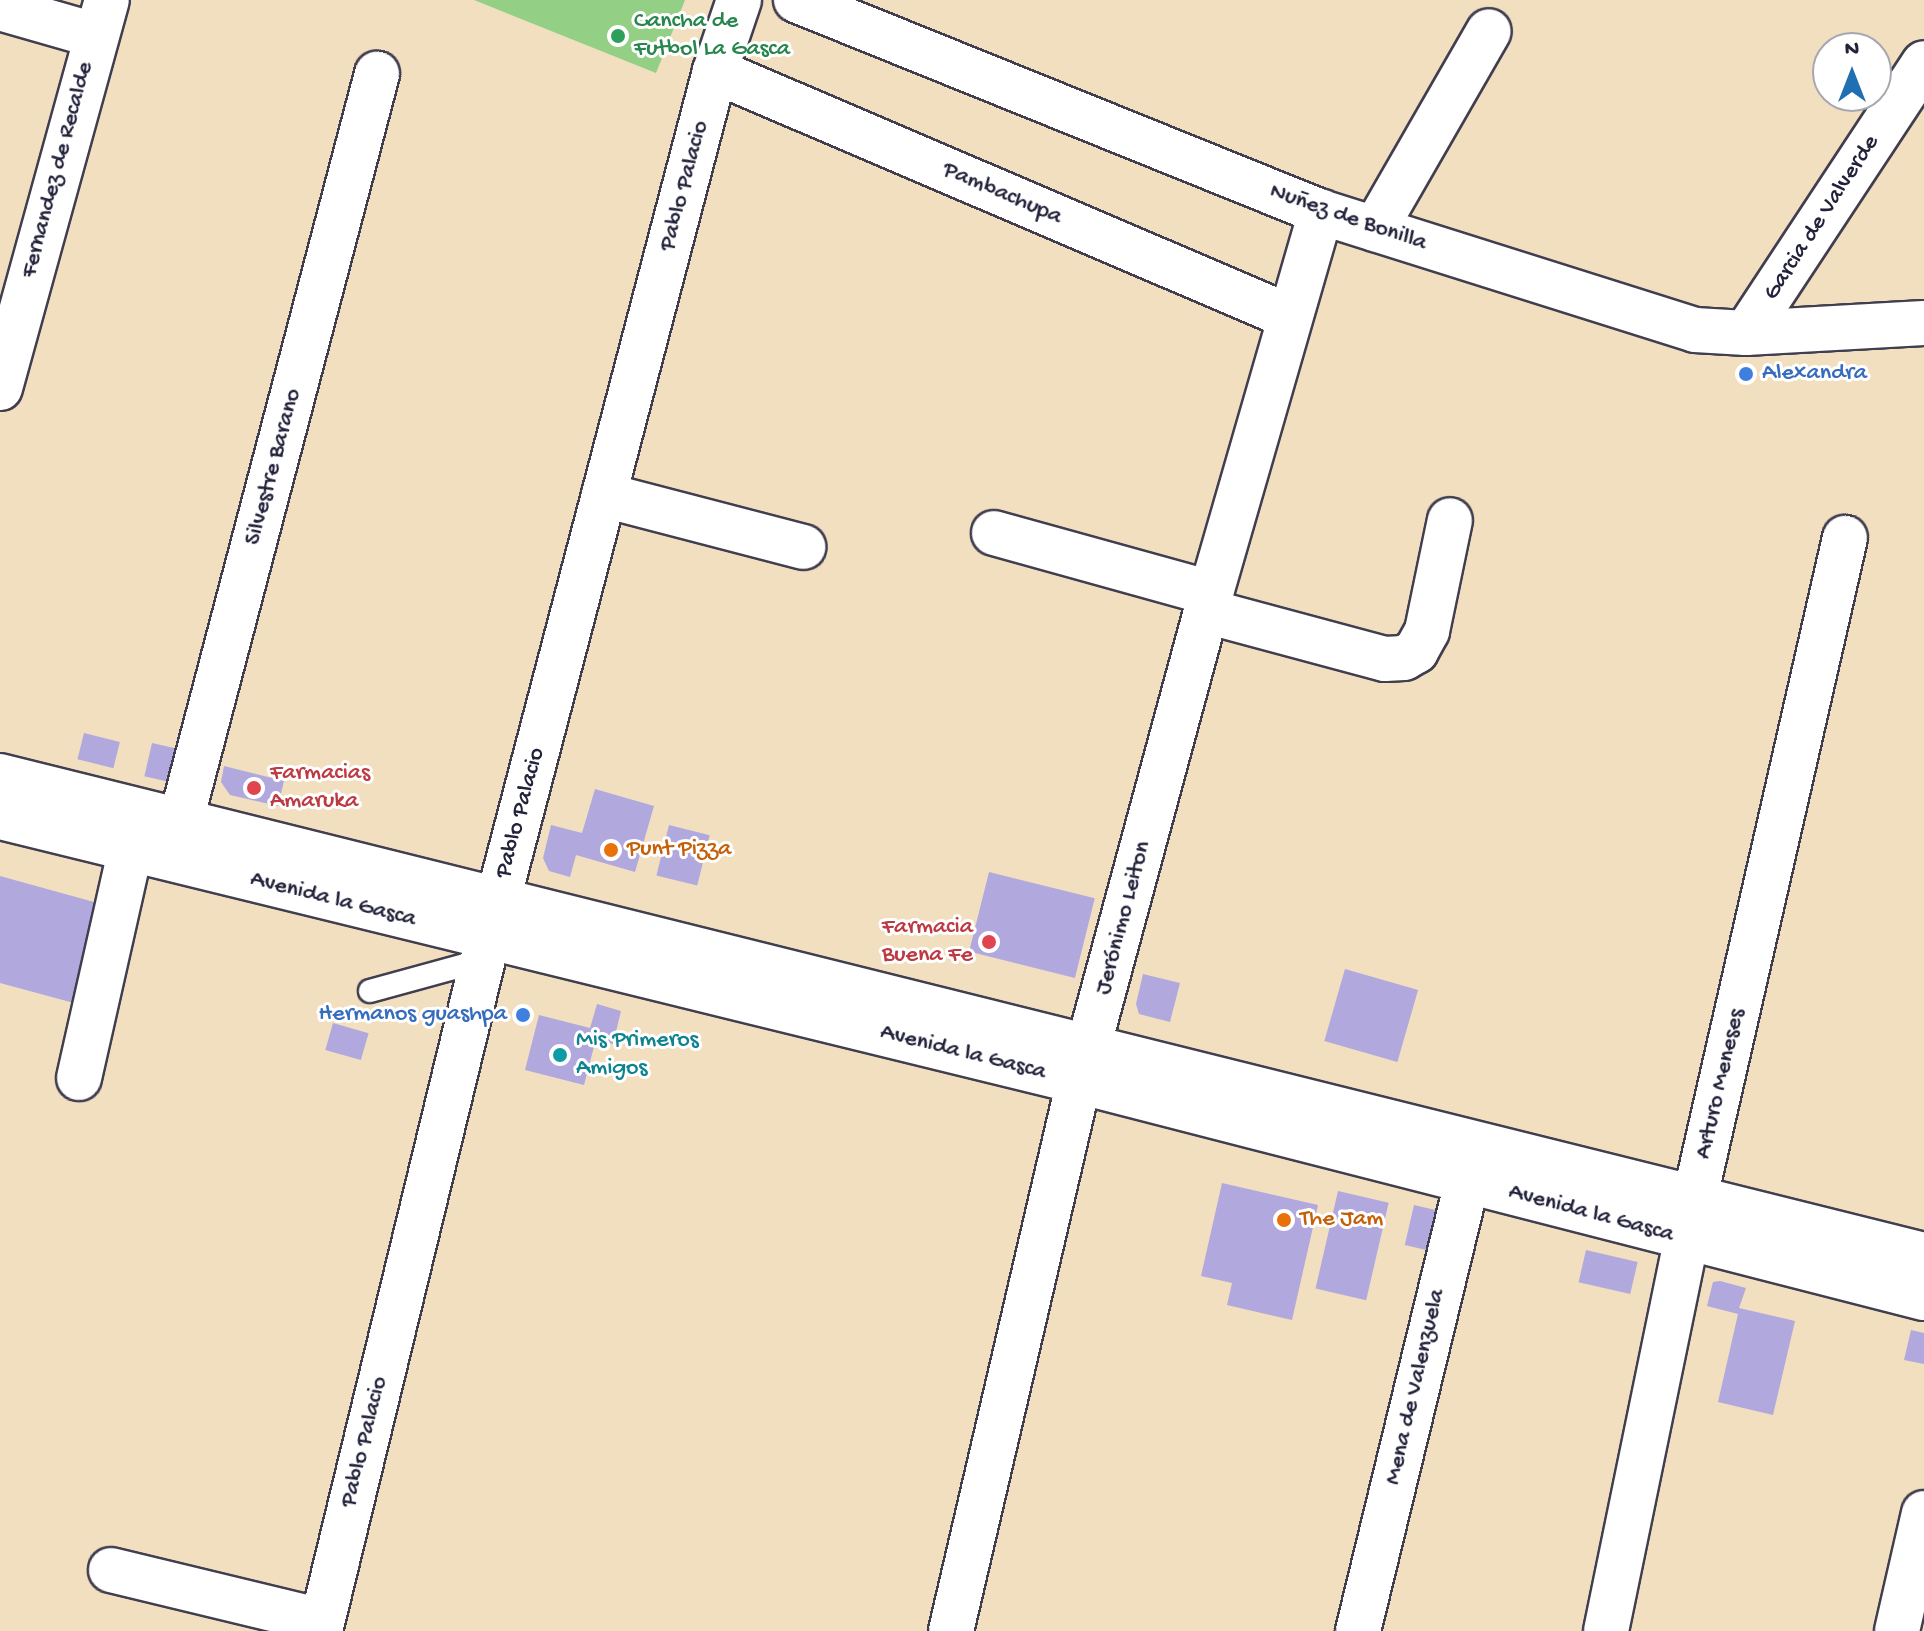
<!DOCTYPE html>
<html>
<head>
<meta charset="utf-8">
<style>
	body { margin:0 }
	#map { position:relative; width:1924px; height:1631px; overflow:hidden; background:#f1dfc0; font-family:"Gochi Hand",sans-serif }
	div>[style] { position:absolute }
	.green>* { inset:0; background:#93d085 }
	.building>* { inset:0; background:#b1a8de; transform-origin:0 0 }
	.roads { filter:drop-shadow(2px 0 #413e4f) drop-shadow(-2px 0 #413e4f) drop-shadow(0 2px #413e4f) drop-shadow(0 -2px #413e4f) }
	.service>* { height:22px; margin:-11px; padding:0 11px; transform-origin:11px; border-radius:11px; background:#fff }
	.minor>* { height:44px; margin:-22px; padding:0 22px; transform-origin:22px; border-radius:22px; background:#fff }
	.secondary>* { height:44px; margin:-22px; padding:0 22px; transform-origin:22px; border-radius:22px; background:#fff }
	.dots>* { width:22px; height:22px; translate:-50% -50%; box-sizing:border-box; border:4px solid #fff; border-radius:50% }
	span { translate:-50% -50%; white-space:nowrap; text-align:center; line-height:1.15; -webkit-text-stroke:6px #fff; paint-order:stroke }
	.leisure-label { font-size:24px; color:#27864d }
	.left { translate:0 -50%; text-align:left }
	.street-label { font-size:24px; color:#22223b }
	.shop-label { font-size:24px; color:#366cbe }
	.right { translate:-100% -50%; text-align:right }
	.health-label { font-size:24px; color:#be3a42 }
	.food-label { font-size:24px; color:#c56008 }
	.culture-label { font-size:24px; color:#0d838f }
	.north { position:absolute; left:1812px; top:32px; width:80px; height:80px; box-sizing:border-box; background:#fff; border:2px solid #a7a7b1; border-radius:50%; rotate:0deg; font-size:22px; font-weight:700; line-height:32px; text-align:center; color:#22223b }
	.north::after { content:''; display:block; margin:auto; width:28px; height:36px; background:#1f6fb2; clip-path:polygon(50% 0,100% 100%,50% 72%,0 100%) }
</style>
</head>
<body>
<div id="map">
	<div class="green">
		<div style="clip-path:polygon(474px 0,685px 0,656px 73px)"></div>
	</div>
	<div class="building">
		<div style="left:84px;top:733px;width:37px;height:27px;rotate:14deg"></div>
		<div style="left:152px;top:743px;width:26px;height:34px;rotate:13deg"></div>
		<div style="clip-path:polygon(224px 766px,284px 781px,278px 806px,230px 795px,221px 782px)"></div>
		<div style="clip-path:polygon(595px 789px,654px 806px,635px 872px,576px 855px,570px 877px,549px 871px,543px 858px,551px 825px,582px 833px)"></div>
		<div style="left:669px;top:825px;width:42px;height:52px;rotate:14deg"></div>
		<div style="left:989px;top:872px;width:109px;height:82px;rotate:14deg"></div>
		<div style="clip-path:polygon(0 876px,112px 907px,85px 1006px,0 983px)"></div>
		<div style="left:1345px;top:969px;width:76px;height:75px;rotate:16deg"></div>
		<div style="clip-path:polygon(1143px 974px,1180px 983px,1170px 1022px,1139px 1014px,1136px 1004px)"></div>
		<div style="clip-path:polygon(597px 1004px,621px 1011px,613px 1044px,596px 1039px,584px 1085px,525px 1070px,539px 1015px,590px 1028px)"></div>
		<div style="left:333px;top:1023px;width:37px;height:28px;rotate:16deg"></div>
		<div style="clip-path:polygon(1222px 1183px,1318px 1205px,1292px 1320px,1227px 1305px,1232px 1283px,1201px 1276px)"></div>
		<div style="left:1338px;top:1191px;width:52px;height:100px;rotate:13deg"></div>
		<div style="left:1414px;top:1205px;width:22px;height:41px;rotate:13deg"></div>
		<div style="left:1586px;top:1250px;width:53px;height:33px;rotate:13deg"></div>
		<div style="clip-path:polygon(1720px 1281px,1746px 1288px,1739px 1308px,1795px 1321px,1773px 1415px,1718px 1402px,1738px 1314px,1707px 1306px,1713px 1282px)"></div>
		<div style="clip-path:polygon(1911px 1330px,1924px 1333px,1924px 1364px,1904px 1360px)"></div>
	</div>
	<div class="roads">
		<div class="service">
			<div style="left:370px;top:991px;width:117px;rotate:-15.3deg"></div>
		</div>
		<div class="minor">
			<div style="left:796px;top:0;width:566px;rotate:21.99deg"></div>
			<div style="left:1321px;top:212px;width:392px;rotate:17.5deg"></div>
			<div style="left:1695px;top:330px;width:51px;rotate:3.4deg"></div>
			<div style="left:1746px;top:333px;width:178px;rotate:-3.2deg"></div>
			<div style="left:0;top:8px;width:98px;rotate:16deg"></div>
			<div style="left:715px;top:71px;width:625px;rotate:23.16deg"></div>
			<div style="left:1375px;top:229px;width:228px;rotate:-60.1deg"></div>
			<div style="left:1746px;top:333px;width:323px;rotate:-56.6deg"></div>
			<div style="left:0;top:388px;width:402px;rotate:-74.6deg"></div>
			<div style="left:604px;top:495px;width:206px;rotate:14.6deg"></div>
			<div style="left:994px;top:533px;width:225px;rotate:15.5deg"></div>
			<div style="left:1206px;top:611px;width:185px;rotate:15deg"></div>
			<div style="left:1385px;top:659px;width:19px;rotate:-3deg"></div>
			<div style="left:1404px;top:658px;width:14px;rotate:-30deg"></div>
			<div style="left:1416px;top:651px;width:23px;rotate:-61deg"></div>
			<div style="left:1427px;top:631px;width:113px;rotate:-78.3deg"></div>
			<div style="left:171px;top:858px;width:811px;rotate:-75.28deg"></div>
			<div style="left:79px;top:1078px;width:233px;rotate:-77.3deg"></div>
			<div style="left:111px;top:1570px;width:217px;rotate:13.6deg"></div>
			<div style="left:320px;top:1631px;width:713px;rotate:-76.37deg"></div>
			<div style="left:488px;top:938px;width:896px;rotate:-75.33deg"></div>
			<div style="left:715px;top:71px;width:75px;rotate:-71.3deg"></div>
			<div style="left:951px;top:1631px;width:565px;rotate:-76.9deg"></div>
			<div style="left:1079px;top:1081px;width:506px;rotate:-74.86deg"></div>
			<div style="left:1211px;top:593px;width:397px;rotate:-73.9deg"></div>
			<div style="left:1358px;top:1631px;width:500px;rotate:-76.35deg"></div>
			<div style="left:1606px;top:1631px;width:443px;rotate:-78.4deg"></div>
			<div style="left:1695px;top:1197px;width:676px;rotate:-77.18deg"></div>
			<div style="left:1897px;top:1631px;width:121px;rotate:-77.1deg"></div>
		</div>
		<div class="secondary">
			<div style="left:0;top:776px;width:1983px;rotate:13.98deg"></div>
			<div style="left:0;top:817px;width:1129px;rotate:13.78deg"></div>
			<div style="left:1097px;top:1086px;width:854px;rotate:14.38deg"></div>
		</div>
	</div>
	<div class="dots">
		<div style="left:618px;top:36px;background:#2e9e5b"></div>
		<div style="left:1746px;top:374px;background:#3f7fe0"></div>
		<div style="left:254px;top:788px;background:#e0444e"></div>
		<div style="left:611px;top:850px;background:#e8710a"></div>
		<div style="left:989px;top:942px;background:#e0444e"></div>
		<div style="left:523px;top:1015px;background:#3f7fe0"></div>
		<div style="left:560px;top:1055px;background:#0f9aa8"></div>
		<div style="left:1284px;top:1220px;background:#e8710a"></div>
	</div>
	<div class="leisure-label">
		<span class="left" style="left:634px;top:36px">Cancha de<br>Futbol La Gasca</span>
	</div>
	<div class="street-label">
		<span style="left:58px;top:170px;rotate:-75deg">Fernandez de Recalde</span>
		<span style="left:685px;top:186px;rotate:-75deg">Pablo Palacio</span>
		<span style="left:1002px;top:194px;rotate:23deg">Pambachupa</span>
		<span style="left:1348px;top:218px;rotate:19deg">Nuñez de Bonilla</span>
		<span style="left:1822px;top:218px;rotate:-57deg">Garcia de Valverde</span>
		<span style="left:274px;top:467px;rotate:-75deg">Silvestre Barano</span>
		<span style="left:521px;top:813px;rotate:-75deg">Pablo Palacio</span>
		<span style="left:333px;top:900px;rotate:14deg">Avenida la Gasca</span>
		<span style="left:1124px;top:918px;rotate:-75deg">Jerónimo Leiton</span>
		<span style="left:963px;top:1053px;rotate:14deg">Avenida la Gasca</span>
		<span style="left:1721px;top:1084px;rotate:-77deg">Arturo Meneses</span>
		<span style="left:1591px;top:1214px;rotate:15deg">Avenida la Gasca</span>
		<span style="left:1416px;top:1387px;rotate:-77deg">Mena de Valenzuela</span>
		<span style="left:365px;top:1442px;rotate:-76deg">Pablo Palacio</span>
	</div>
	<div class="shop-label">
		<span class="left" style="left:1762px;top:374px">Alexandra</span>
		<span class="right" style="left:507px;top:1015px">Hermanos guashpa</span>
	</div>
	<div class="health-label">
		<span class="left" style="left:270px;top:788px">Farmacias<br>Amaruka</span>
		<span class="right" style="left:973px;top:942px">Farmacia<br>Buena Fe</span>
	</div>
	<div class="food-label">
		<span class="left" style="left:627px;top:850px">Punt Pizza</span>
		<span class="left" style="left:1300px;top:1220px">The Jam</span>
	</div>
	<div class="culture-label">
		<span class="left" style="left:576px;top:1055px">Mis Primeros<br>Amigos</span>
	</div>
	<div class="north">N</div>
</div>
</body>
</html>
